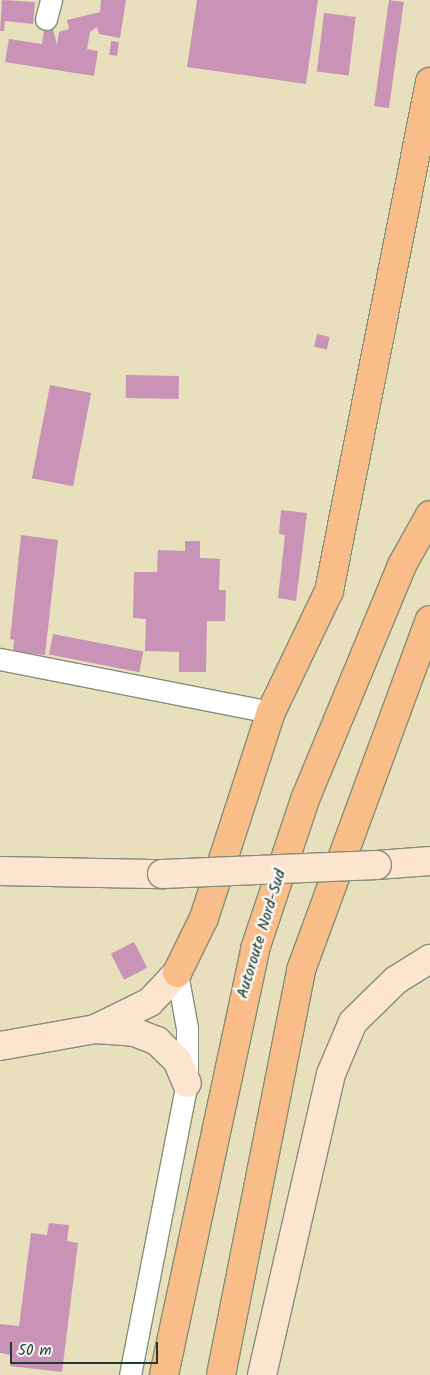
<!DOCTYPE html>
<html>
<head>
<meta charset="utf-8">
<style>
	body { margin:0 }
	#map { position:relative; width:430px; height:1375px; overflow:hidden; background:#e8e0bc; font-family:Kalam,sans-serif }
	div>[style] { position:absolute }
	.building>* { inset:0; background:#c993b7; transform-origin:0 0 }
	.roads { filter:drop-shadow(1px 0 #848e78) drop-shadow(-1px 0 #848e78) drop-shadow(0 1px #848e78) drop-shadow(0 -1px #848e78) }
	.minor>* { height:21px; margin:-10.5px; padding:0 10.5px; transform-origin:10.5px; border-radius:10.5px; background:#fff }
	.secondary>* { height:28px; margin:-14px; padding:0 14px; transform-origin:14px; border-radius:14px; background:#fce5cf }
	.primary>* { height:28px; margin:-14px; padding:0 14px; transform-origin:14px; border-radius:14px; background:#f8bd88 }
	.motorway>* { height:28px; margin:-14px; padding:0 14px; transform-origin:14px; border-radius:14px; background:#f8bd88 }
	.bridges { filter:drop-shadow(1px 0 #848e78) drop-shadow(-1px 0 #848e78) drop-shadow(0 1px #848e78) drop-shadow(0 -1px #848e78) }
	.secondary-bridge>* { height:28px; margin:-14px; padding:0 14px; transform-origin:14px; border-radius:14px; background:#fce5cf }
	span { translate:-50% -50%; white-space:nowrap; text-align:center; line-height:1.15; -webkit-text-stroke:5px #f6f6f2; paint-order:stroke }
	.street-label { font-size:16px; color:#1f3d34 }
	.scale { position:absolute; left:10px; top:1342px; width:148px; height:22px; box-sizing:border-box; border:2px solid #1f3d34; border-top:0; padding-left:6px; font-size:15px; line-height:18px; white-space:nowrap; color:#1f3d34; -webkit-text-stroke:4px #f6f6f2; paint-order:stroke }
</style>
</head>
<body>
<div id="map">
	<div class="building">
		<div style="clip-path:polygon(2px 0,35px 2px,33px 24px,5px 21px,4px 31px,0 31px)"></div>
		<div style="clip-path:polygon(101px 0,126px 0,120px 38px,99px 34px,97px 27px,90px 32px,87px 49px,98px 51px,94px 76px,5px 62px,9px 39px,42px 44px,45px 24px,52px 25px,57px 45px,59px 32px,69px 29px,67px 20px,100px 12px)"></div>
		<div style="clip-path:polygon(197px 0,318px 0,306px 84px,187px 67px)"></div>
		<div style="left:389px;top:0;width:15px;height:107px;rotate:8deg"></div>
		<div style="left:324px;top:13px;width:32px;height:59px;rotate:7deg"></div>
		<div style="left:111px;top:41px;width:8px;height:14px;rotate:7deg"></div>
		<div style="left:317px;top:334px;width:13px;height:13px;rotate:13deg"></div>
		<div style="left:126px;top:375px;width:53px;height:23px;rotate:1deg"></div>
		<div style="left:50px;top:385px;width:42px;height:95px;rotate:11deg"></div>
		<div style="clip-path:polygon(281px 510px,307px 513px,296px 601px,278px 598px,285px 535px,279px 534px)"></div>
		<div style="clip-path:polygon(21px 535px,58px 540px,45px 655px,13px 652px,14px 640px,10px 639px)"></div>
		<div style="clip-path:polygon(185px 541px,200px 541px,200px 558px,220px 559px,219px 590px,226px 590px,225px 621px,207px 621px,206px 672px,179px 672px,179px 652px,145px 651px,146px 619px,133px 618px,134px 572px,157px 572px,158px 550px,185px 551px)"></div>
		<div style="left:53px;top:634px;width:92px;height:21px;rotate:11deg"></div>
		<div style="left:134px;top:942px;width:29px;height:26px;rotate:63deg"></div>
		<div style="clip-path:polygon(49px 1223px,69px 1225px,67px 1241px,78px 1243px,62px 1372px,10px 1366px,11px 1355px,0 1353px,0 1324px,19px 1326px,31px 1233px,47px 1235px)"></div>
	</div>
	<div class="roads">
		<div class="minor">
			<div style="left:46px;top:19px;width:20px;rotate:-75deg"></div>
			<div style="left:0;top:659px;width:276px;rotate:11.1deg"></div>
			<div style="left:130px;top:1375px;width:298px;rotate:-79deg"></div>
			<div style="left:187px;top:1083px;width:55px;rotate:-90deg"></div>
			<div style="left:187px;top:1028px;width:56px;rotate:-100.3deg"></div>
		</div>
		<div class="secondary">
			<div style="left:377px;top:865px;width:53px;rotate:-4.3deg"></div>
			<div style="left:0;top:871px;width:162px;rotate:1.1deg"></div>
			<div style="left:95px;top:1029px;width:61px;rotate:-26.1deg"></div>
			<div style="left:150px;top:1002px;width:40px;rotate:-47deg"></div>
			<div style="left:0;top:1046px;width:97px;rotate:-10.1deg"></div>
			<div style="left:95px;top:1029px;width:39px;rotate:4deg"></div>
			<div style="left:134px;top:1032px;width:25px;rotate:21deg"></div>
			<div style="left:157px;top:1041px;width:28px;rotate:44deg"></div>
			<div style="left:177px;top:1060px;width:25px;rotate:67deg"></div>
			<div style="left:262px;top:1375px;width:309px;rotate:-77.1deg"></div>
			<div style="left:331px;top:1074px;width:56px;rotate:-67.1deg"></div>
			<div style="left:353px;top:1022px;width:60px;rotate:-44.3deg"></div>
			<div style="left:396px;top:980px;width:40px;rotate:-32deg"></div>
		</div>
		<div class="primary">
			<div style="left:177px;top:973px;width:61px;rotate:-63.9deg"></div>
			<div style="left:204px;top:918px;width:217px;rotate:-72deg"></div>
			<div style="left:271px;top:712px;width:134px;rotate:-64.4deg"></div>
			<div style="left:329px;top:591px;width:519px;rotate:-78.78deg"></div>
		</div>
		<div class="motorway">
			<div style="left:164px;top:1375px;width:436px;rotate:-77.9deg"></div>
			<div style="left:255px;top:949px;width:160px;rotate:-71.5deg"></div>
			<div style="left:306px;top:797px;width:251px;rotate:-67.5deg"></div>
			<div style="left:402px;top:565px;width:57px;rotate:-60.8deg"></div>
			<div style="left:221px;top:1375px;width:413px;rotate:-78.8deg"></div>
			<div style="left:301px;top:970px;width:373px;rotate:-69.8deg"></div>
		</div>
	</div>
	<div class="bridges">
		<div class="secondary-bridge">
			<div style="left:162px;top:874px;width:215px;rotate:-2.4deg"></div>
		</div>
	</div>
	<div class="street-label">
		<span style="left:262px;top:934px;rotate:-73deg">Autoroute Nord-Sud</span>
	</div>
	<div class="scale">50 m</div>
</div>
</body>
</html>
